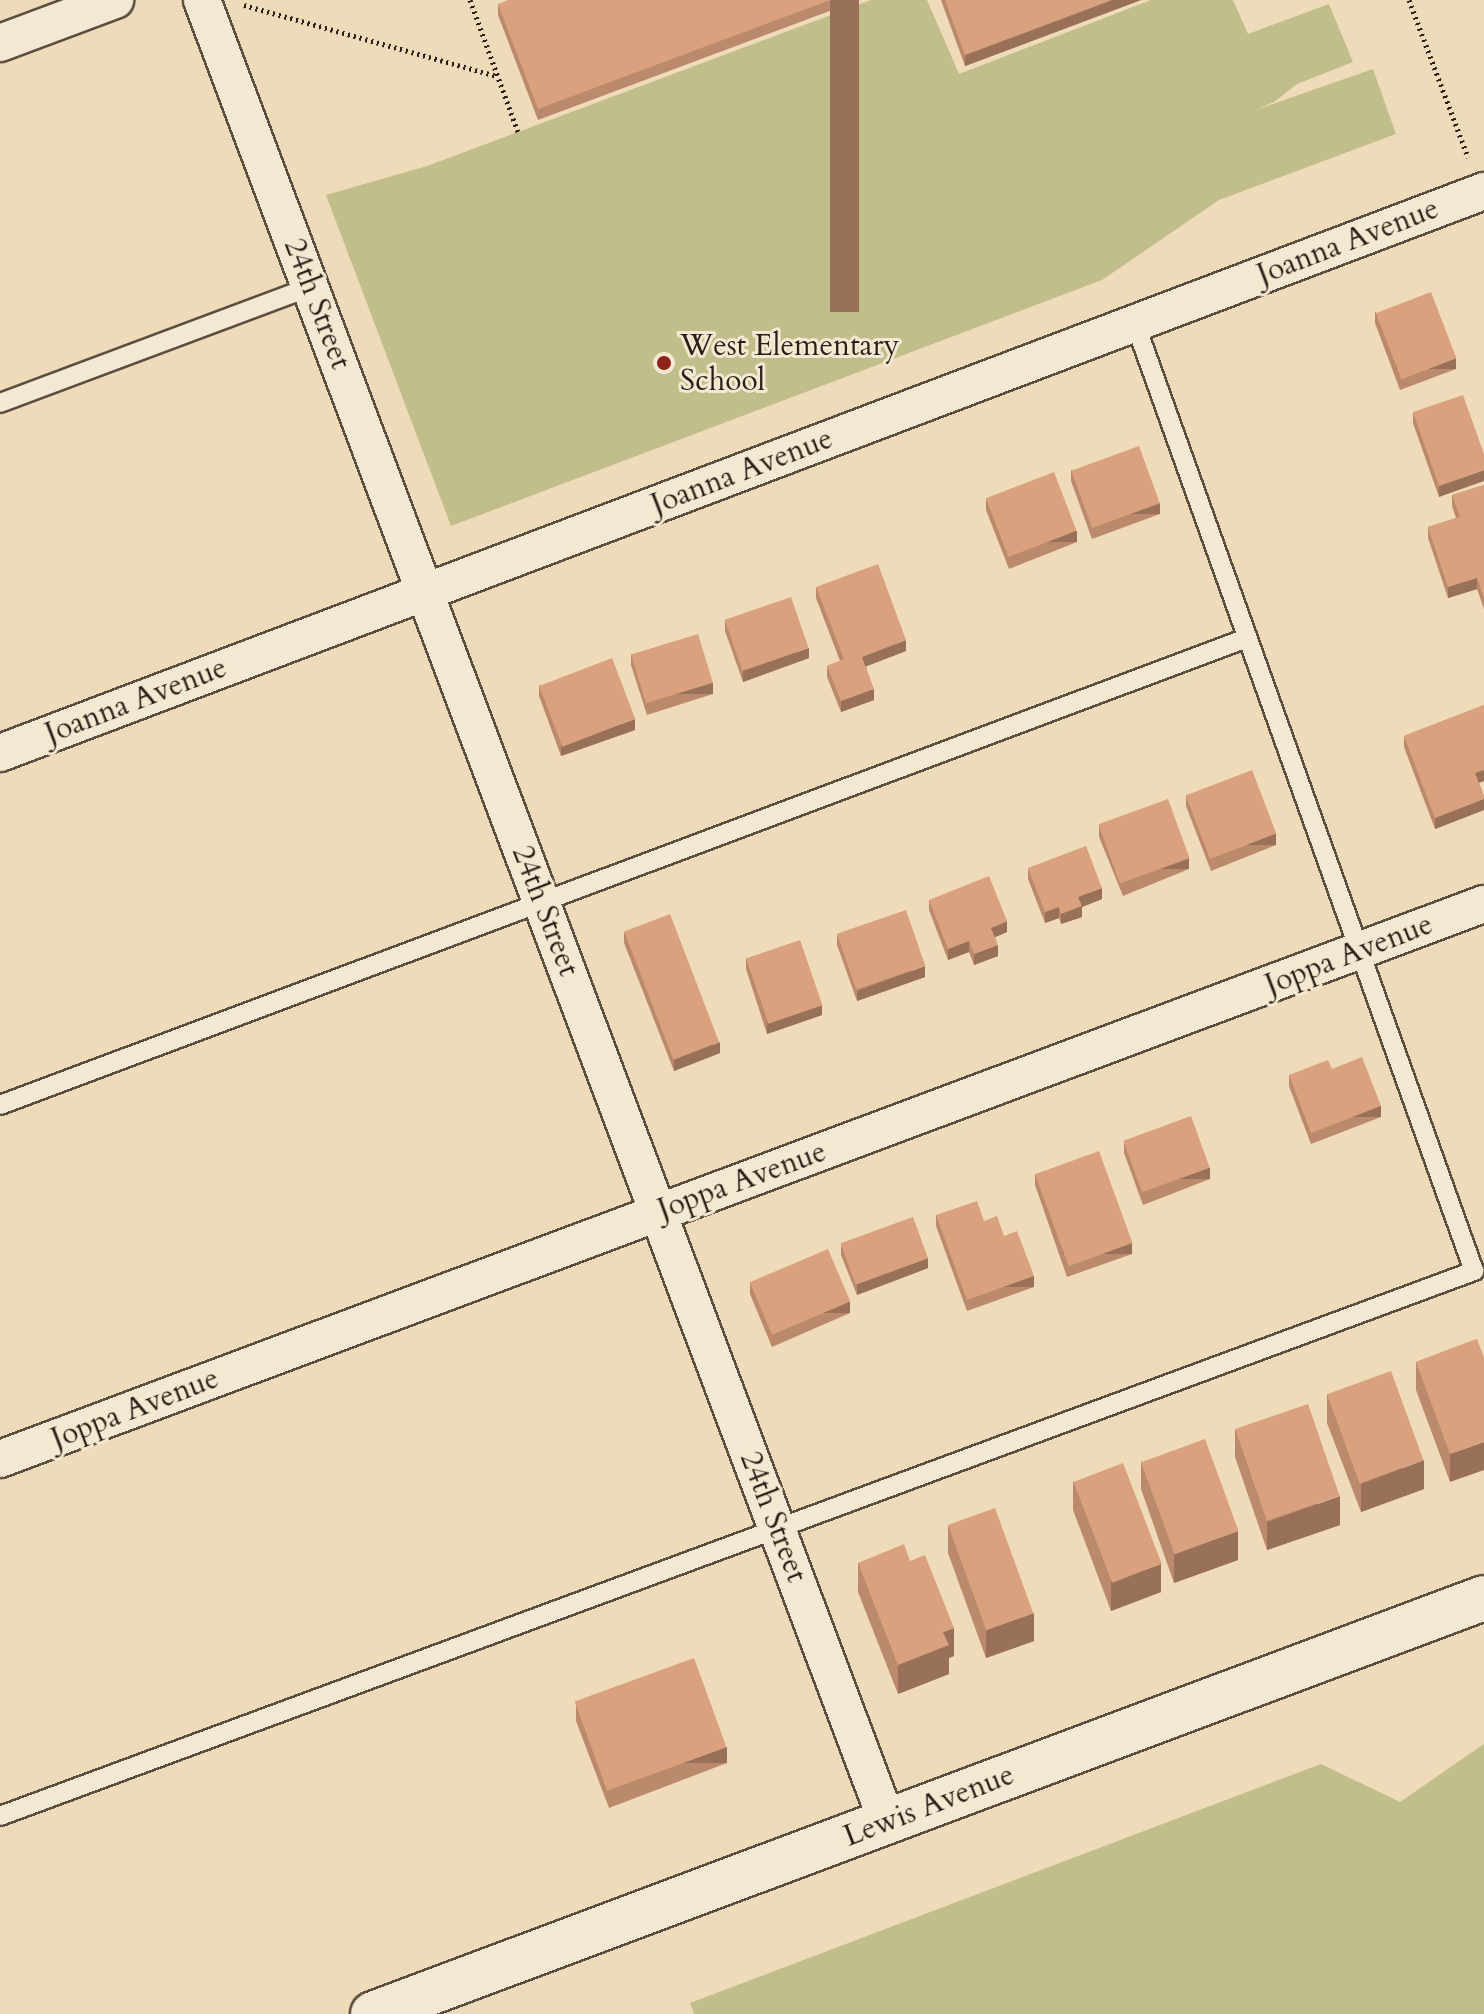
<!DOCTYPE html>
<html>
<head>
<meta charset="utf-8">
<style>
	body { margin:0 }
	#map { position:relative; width:1484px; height:2014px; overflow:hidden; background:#efdbba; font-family:Cardo,serif }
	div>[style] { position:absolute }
	.green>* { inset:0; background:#c0be8b }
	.path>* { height:5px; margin-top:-2.5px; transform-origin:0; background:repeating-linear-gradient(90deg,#281f17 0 2px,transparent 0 6px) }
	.roads { filter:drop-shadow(2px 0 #5a4e40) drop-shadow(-2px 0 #5a4e40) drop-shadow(0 2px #5a4e40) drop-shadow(0 -2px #5a4e40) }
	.lane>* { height:18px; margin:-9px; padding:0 9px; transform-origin:9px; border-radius:9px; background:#f5e8d2 }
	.street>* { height:36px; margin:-18px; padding:0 18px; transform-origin:18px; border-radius:18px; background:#f5e8d2 }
	.secondary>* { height:44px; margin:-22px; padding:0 22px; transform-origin:22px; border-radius:22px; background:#f5e8d2 }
	.wall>* { inset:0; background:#bb8a6c }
	.shaded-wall>* { inset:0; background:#987158; transform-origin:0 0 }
	.building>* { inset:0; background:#d9a17e; transform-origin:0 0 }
	.dots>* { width:22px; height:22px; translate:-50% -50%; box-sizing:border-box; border:4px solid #f5e8d2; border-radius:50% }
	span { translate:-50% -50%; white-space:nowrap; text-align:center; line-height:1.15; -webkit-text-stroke:6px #f5e8d2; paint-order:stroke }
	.street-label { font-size:30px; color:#281f17 }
	.poi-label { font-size:30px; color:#281f17 }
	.left { translate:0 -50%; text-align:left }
</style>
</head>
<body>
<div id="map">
	<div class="green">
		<div style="clip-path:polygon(871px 0,927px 0,959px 74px,1151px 0,1233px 0,1248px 34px,1329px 4px,1353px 62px,1297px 84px,1274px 102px,1253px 111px,1373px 69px,1396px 134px,1219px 200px,1102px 280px,451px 526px,326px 195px,427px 166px)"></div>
		<div style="clip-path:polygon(1484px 1744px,1484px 2014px,694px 2014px,690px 2003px,1321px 1764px,1400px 1802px)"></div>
	</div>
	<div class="path">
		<div style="left:470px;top:0;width:140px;rotate:70deg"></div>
		<div style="left:1409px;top:0;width:168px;rotate:69.4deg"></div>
		<div style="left:244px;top:5px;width:263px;rotate:15.7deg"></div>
	</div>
	<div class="roads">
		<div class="lane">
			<div style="left:0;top:403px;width:331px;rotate:-20.5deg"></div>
			<div style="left:0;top:1105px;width:1332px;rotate:-20.53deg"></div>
			<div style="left:0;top:1816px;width:1572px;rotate:-20.29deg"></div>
			<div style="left:1474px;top:1271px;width:1007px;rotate:-109.68deg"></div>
		</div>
		<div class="street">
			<div style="left:202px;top:0;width:1946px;rotate:69.39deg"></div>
			<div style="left:0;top:43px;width:123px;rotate:-20.5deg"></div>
			<div style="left:0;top:753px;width:1587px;rotate:-20.74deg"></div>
			<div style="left:0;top:1459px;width:1584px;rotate:-20.51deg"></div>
		</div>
		<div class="secondary">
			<div style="left:373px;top:2014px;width:1186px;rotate:-20.53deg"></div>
		</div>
	</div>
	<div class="wall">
		<div style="clip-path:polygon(859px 0,538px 120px,498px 15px,498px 4px)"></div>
		<div style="clip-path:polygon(941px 0,1141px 0,965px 66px)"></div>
		<div style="clip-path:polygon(1375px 312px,1456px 369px,1400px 390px,1375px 323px)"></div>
		<div style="clip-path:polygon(1413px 412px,1484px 454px,1439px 497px,1413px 423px)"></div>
		<div style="clip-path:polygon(1071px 470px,1160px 514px,1092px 539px,1071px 481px)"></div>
		<div style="clip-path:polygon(1484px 485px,1484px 609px,1477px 589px,1448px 598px,1428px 538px,1428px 527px,1456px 518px,1452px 506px,1452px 495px)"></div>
		<div style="clip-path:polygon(986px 499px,1077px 542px,1009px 569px,986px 510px)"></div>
		<div style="clip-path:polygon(816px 587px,906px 651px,866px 666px,874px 700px,841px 712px,827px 677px,827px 666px,840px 661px,816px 598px)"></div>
		<div style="clip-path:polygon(725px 620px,809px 658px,743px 682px,725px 631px)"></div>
		<div style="clip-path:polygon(631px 654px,713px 694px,647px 715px,631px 665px)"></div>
		<div style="clip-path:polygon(539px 685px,635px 730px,561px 756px,539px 696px)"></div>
		<div style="clip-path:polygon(1484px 705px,1484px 781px,1479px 783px,1484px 796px,1484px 810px,1435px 829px,1404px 747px,1404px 736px)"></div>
		<div style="clip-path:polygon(1186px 795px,1276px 845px,1211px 871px,1186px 806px)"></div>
		<div style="clip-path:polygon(1099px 826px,1189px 869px,1123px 896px,1099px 837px)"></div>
		<div style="clip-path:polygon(1028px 868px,1102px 899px,1082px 907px,1082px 917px,1061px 924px,1059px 918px,1045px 923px,1028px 879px)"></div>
		<div style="clip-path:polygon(929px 900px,1007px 932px,995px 937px,998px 956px,974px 965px,969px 952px,948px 960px,929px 910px)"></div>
		<div style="clip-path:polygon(624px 932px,720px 1053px,674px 1071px,624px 943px)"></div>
		<div style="clip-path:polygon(837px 935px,925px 977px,857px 1001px,837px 945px)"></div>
		<div style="clip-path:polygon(746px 958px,822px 1015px,767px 1034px,746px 969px)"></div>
		<div style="clip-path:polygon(1332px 1069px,1381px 1117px,1311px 1144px,1289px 1086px,1289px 1075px)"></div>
		<div style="clip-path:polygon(1124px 1142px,1210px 1179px,1143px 1205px,1124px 1153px)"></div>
		<div style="clip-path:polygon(1035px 1174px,1132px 1254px,1067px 1277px,1035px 1185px)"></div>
		<div style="clip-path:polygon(936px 1215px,984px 1221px,1004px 1236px,1034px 1287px,967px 1311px,936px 1226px)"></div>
		<div style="clip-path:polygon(841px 1244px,928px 1268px,857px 1295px,841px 1255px)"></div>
		<div style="clip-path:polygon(750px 1283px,850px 1313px,772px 1347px,750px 1294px)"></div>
		<div style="clip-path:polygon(1477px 1339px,1450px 1482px,1416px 1390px,1416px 1362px)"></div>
		<div style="clip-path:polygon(1327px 1394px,1424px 1489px,1361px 1512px,1327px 1423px)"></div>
		<div style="clip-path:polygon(1235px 1429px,1340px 1525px,1267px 1550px,1235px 1457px)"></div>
		<div style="clip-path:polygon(1141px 1461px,1238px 1560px,1174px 1583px,1141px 1489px)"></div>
		<div style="clip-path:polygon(1073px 1481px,1161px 1592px,1111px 1611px,1073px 1510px)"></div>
		<div style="clip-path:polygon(948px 1525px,1034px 1641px,986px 1658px,948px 1553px)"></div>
		<div style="clip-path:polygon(910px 1561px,954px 1656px,949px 1658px,949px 1674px,898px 1694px,858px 1592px,858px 1563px)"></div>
		<div style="clip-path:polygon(576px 1705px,727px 1763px,609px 1808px,576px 1721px)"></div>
	</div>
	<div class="shaded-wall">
		<div style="left:830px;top:0;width:29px;height:312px"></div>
		<div style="clip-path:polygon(1112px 0,1141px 0,965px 66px,965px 55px)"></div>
		<div style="left:1456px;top:358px;width:11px;height:60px;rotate:90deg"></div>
		<div style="clip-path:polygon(1484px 470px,1484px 481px,1439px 497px,1439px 486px)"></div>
		<div style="left:1160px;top:503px;width:11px;height:72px;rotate:90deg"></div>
		<div style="left:1077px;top:531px;width:11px;height:73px;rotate:90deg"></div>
		<div style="clip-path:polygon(1477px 578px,1477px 589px,1448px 598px,1448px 587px)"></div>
		<div style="clip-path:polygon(906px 640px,906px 651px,862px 668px,862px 657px)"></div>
		<div style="clip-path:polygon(809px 648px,809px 658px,743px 682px,743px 671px)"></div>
		<div style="left:713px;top:683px;width:11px;height:69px;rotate:90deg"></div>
		<div style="clip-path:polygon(874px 689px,874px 700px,841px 712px,841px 701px)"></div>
		<div style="clip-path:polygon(635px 719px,635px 730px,561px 756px,561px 746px)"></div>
		<div style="clip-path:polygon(1484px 770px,1484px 781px,1475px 784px,1475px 773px)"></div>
		<div style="clip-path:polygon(1484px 799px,1484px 810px,1435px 829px,1435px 818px)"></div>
		<div style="left:1276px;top:834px;width:11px;height:70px;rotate:90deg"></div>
		<div style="left:1189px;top:858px;width:11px;height:71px;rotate:90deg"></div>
		<div style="clip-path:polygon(1102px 888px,1102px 899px,1082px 907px,1082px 917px,1061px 924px,1061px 914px,1078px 897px)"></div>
		<div style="clip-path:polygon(1059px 907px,1059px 918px,1045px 923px,1045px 912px)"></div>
		<div style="clip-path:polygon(1007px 921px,1007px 932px,991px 939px,991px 928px)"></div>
		<div style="clip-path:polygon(969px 941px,969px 952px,948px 960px,948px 949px)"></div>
		<div style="clip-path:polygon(998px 945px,998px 956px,974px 965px,974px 954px)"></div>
		<div style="clip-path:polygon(925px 966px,925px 977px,857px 1001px,857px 991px)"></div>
		<div style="clip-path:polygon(822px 1005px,822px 1015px,767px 1034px,767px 1023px)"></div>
		<div style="clip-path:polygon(720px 1042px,720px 1053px,674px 1071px,674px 1060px)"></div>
		<div style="left:1381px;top:1106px;width:11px;height:75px;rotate:90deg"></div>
		<div style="left:1210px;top:1168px;width:11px;height:72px;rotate:90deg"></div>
		<div style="left:1132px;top:1243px;width:11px;height:69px;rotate:90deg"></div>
		<div style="clip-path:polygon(928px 1258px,928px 1268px,857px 1295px,857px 1284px)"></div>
		<div style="left:1034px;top:1276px;width:11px;height:71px;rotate:90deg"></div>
		<div style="left:850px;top:1302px;width:11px;height:85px;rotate:90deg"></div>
		<div style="clip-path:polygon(1484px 1442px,1484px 1470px,1450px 1482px,1450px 1454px)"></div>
		<div style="clip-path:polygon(1424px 1460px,1424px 1489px,1361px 1512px,1361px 1484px)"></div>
		<div style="clip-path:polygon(1340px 1496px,1340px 1525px,1267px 1550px,1267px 1522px)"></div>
		<div style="clip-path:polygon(1238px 1531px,1238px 1560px,1174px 1583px,1174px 1554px)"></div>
		<div style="clip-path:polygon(1161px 1564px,1161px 1592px,1111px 1611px,1111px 1582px)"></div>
		<div style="clip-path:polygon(1034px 1613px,1034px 1641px,986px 1658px,986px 1630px)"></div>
		<div style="clip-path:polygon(954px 1628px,954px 1656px,949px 1658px,949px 1674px,898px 1694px,898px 1665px,943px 1632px)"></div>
		<div style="left:727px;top:1747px;width:16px;height:126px;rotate:90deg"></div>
	</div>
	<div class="building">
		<div style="clip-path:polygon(508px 0,830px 0,538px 109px,498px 4px)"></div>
		<div style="clip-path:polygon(945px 0,1112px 0,965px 55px)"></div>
		<div style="left:1431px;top:292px;width:71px;height:59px;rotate:69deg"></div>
		<div style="clip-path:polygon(1463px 395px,1484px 454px,1484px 470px,1439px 486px,1413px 412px)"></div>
		<div style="left:1139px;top:446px;width:61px;height:72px;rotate:70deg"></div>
		<div style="left:1054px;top:472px;width:63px;height:73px;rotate:69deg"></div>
		<div style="clip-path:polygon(1484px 485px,1484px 598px,1477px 578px,1448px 587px,1428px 527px,1460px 517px,1452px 495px)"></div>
		<div style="clip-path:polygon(878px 564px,906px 640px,862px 657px,874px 689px,841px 701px,827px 666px,844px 659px,816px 587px)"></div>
		<div style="left:791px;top:597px;width:54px;height:70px;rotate:71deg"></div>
		<div style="left:698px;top:634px;width:51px;height:70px;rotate:73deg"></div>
		<div style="left:612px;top:658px;width:65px;height:78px;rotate:69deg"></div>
		<div style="clip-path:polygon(1484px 705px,1484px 770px,1475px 773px,1484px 796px,1484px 799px,1435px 818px,1404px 736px)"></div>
		<div style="left:1252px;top:770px;width:68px;height:71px;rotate:69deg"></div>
		<div style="left:1168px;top:799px;width:63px;height:74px;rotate:70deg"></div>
		<div style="clip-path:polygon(1086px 846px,1102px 888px,1078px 897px,1082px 906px,1061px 914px,1059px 907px,1045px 912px,1028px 868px)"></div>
		<div style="clip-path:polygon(989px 876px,1007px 921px,991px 928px,998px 945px,974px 954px,969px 941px,948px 949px,929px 900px)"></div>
		<div style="left:906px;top:910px;width:59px;height:73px;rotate:71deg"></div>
		<div style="left:670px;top:914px;width:137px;height:49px;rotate:69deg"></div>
		<div style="left:800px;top:940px;width:69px;height:57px;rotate:71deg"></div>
		<div style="clip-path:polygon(1362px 1057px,1381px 1106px,1311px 1133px,1289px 1075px,1328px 1060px,1332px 1069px)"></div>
		<div style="left:1191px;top:1116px;width:55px;height:72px;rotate:70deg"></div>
		<div style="left:1099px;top:1151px;width:98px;height:68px;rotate:70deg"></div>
		<div style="clip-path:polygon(977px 1201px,984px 1221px,997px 1216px,1004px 1236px,1017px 1231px,1034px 1276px,967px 1300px,936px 1215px)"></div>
		<div style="left:913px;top:1217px;width:44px;height:77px;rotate:70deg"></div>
		<div style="left:828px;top:1249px;width:57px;height:85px;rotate:67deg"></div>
		<div style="clip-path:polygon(1477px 1339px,1484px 1357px,1484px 1442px,1450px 1454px,1416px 1362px)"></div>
		<div style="left:1391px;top:1371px;width:95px;height:68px;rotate:70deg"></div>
		<div style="left:1308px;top:1404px;width:97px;height:77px;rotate:71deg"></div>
		<div style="left:1205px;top:1439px;width:98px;height:68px;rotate:70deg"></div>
		<div style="left:1123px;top:1463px;width:108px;height:53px;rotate:69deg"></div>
		<div style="left:995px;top:1508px;width:112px;height:50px;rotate:70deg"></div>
		<div style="clip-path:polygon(904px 1544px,910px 1561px,925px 1555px,954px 1628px,943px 1632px,949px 1645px,898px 1665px,858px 1563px)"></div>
		<div style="left:694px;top:1658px;width:95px;height:127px;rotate:70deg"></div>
	</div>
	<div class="dots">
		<div style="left:664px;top:363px;background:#8f2418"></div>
	</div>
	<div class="street-label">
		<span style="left:1348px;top:242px;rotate:-21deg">Joanna Avenue</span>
		<span style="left:317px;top:304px;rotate:69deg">24th Street</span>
		<span style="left:742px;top:472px;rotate:-21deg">Joanna Avenue</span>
		<span style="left:136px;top:701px;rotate:-21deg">Joanna Avenue</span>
		<span style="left:545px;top:911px;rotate:69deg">24th Street</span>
		<span style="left:1349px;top:955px;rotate:-21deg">Joppa Avenue</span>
		<span style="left:742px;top:1181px;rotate:-20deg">Joppa Avenue</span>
		<span style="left:135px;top:1409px;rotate:-21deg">Joppa Avenue</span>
		<span style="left:773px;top:1517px;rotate:69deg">24th Street</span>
		<span style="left:929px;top:1806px;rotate:-21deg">Lewis Avenue</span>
	</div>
	<div class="poi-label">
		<span class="left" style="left:680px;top:363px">West Elementary<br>School</span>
	</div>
</div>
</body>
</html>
